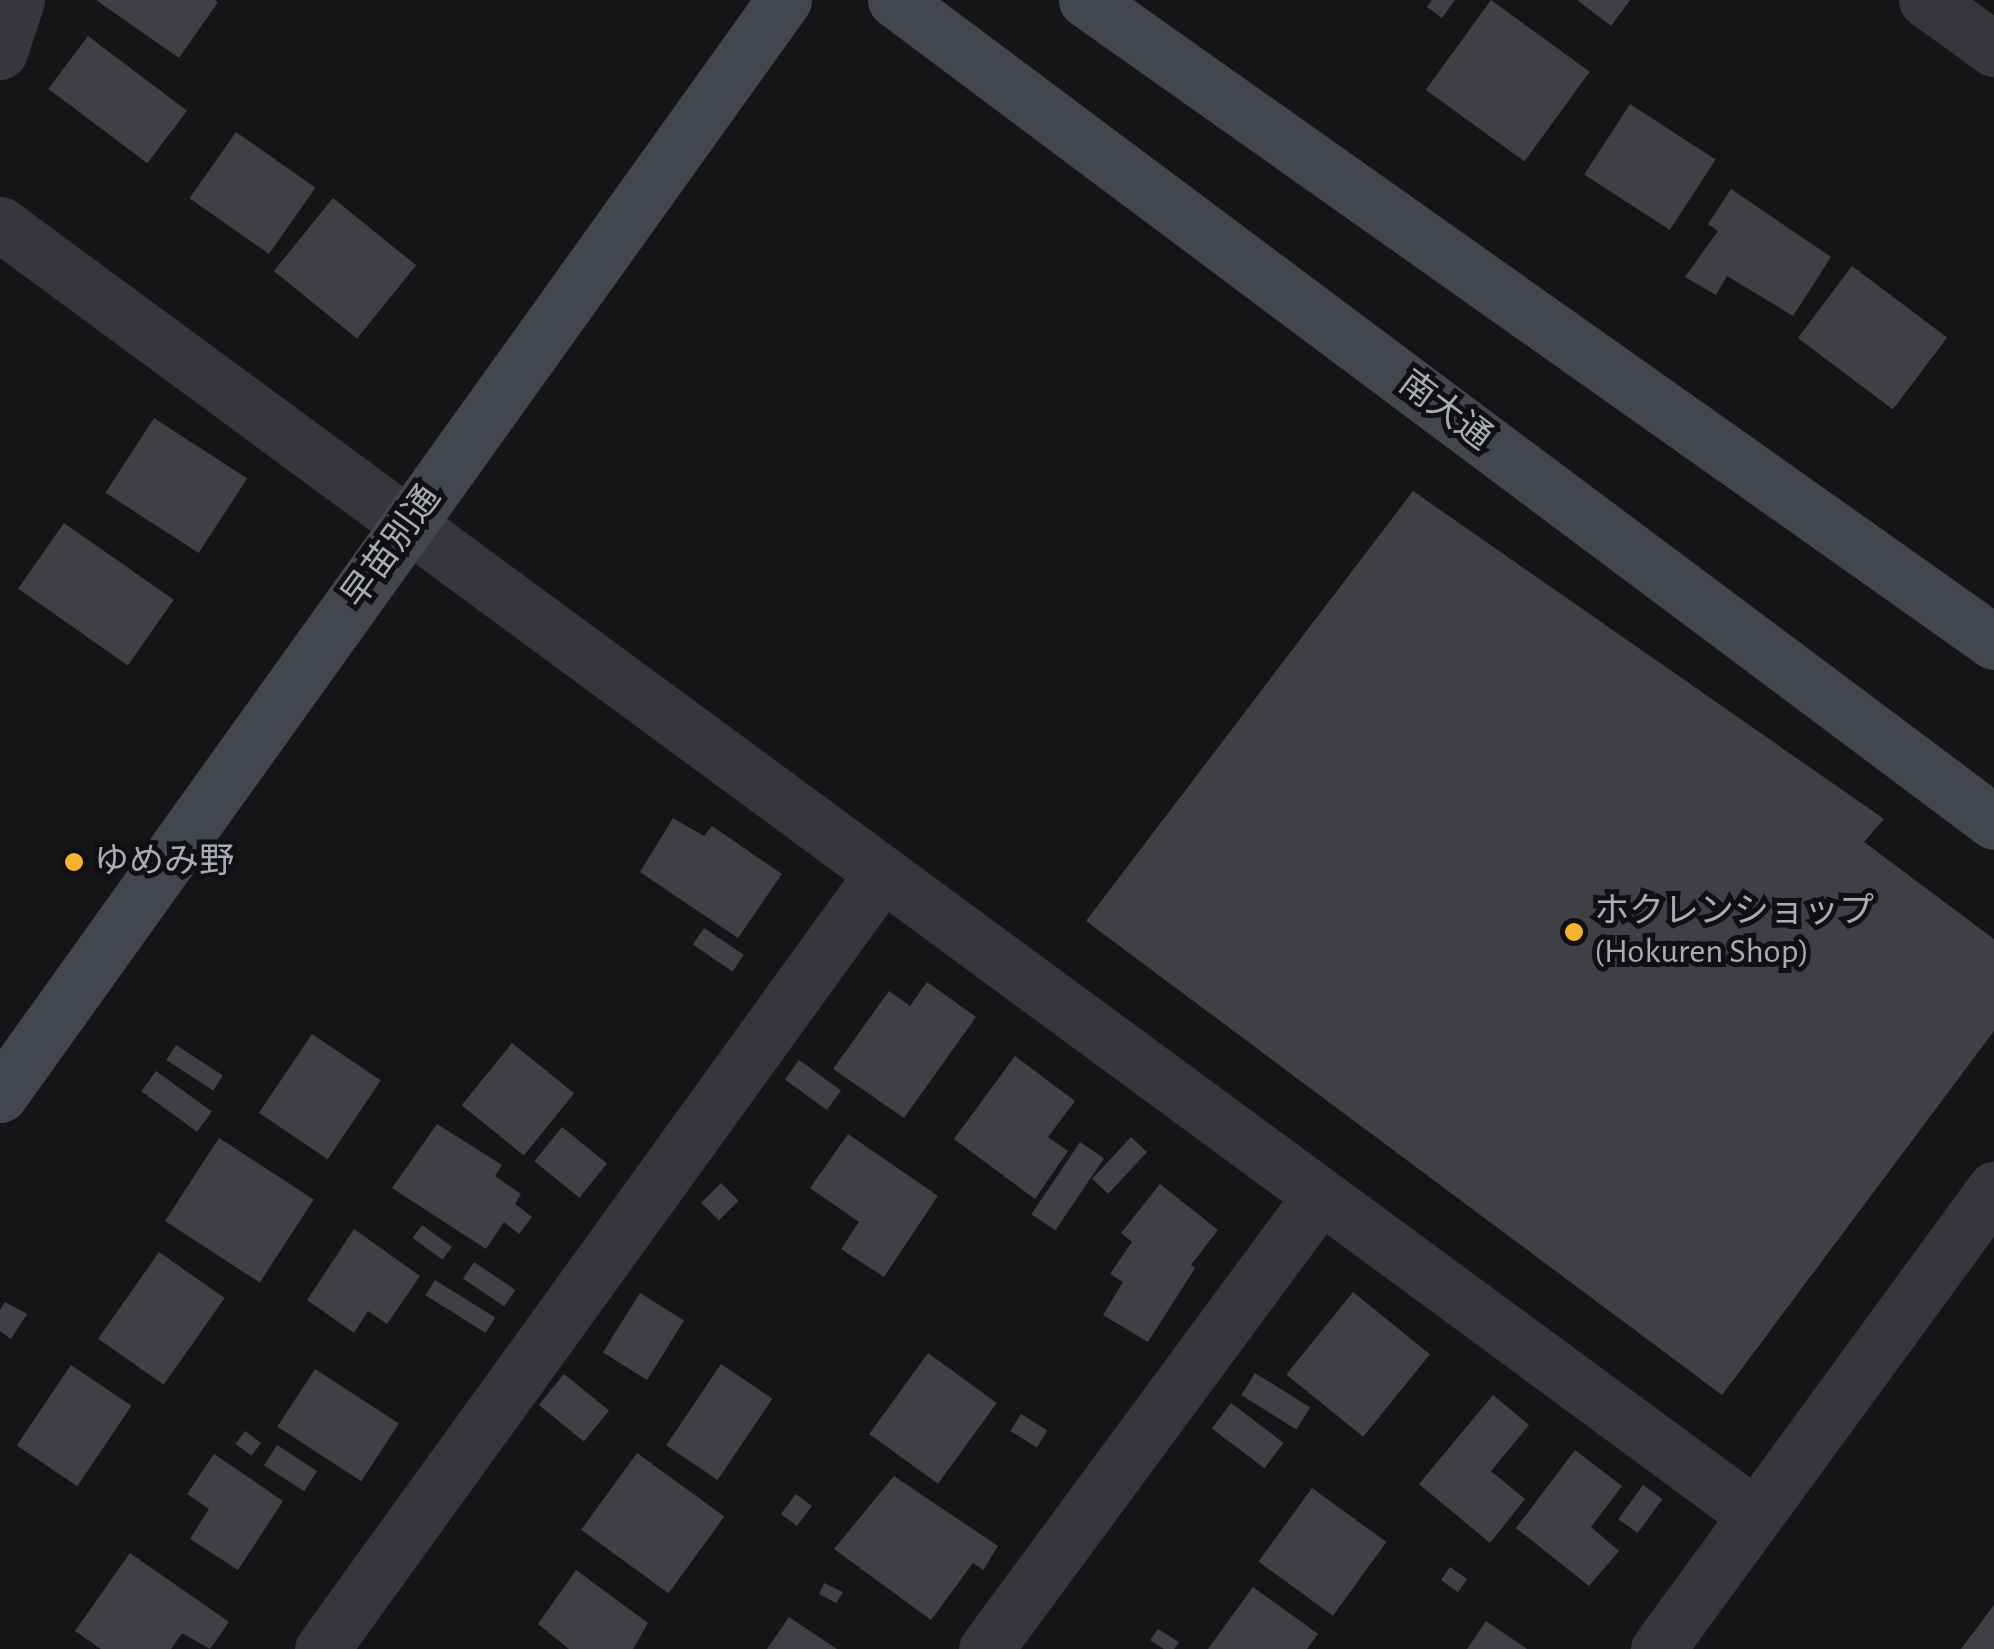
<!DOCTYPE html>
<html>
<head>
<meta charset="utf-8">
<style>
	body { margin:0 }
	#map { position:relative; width:1994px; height:1649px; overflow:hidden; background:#151517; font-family:"Alegreya Sans","Noto Sans JP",sans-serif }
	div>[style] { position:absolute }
	.building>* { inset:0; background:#3f4044; transform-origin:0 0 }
	.street>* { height:55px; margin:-27.5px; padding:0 27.5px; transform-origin:27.5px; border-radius:27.5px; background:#36373c }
	.secondary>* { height:55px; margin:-27.5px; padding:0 27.5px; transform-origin:27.5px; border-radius:27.5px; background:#44464d }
	.dots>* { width:28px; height:28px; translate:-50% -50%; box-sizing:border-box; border:5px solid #101012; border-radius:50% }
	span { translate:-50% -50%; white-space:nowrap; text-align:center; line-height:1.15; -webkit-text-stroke:10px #101012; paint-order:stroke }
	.street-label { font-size:35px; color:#a7acb8 }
	.poi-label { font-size:35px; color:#a7acb8 }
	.left { translate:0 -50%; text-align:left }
</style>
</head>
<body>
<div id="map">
	<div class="building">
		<div style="clip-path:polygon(96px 0,215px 0,218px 2px,179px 58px)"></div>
		<div style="clip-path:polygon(1432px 0,1455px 0,1442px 18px,1427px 7px)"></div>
		<div style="left:1491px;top:0;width:122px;height:111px;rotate:36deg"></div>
		<div style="clip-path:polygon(1577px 0,1630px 0,1611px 26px)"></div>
		<div style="left:88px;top:36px;width:124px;height:66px;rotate:37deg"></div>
		<div style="left:1630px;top:104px;width:102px;height:84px;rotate:33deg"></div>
		<div style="left:236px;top:132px;width:97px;height:81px;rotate:35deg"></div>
		<div style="clip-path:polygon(1731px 189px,1831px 257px,1793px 316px,1727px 276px,1716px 295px,1685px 277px,1718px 231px,1708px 224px)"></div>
		<div style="left:333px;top:198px;width:107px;height:94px;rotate:39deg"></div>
		<div style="left:1852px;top:266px;width:119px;height:90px;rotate:37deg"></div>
		<div style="left:154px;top:418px;width:111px;height:89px;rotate:33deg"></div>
		<div style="clip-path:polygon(1413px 491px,1884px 819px,1864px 842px,1994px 939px,1994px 1031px,1722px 1395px,1086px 921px)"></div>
		<div style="left:64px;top:523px;width:134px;height:80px;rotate:35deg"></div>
		<div style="clip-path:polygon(673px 818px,704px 836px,712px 826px,782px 874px,738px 938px,640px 872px)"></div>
		<div style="left:704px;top:928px;width:48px;height:20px;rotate:34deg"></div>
		<div style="clip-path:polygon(927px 982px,976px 1017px,904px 1118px,833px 1069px,889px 991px,910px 1006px)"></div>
		<div style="left:312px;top:1034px;width:83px;height:95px;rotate:34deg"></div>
		<div style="left:512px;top:1043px;width:80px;height:80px;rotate:39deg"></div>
		<div style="left:176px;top:1045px;width:56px;height:18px;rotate:33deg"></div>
		<div style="clip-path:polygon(1015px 1056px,1075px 1101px,1048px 1137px,1068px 1151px,1035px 1199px,954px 1139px)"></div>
		<div style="left:799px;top:1060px;width:52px;height:24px;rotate:36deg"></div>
		<div style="left:156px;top:1071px;width:69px;height:25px;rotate:36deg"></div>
		<div style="clip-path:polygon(437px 1124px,502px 1165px,495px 1176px,521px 1194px,515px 1204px,532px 1217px,519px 1234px,504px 1222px,486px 1249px,392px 1188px)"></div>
		<div style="left:562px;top:1127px;width:58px;height:44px;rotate:39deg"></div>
		<div style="clip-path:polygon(848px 1134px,938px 1196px,884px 1277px,841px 1249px,859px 1222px,810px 1188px)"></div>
		<div style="left:1131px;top:1137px;width:22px;height:57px;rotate:43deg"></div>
		<div style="left:219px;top:1138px;width:113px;height:99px;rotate:33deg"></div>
		<div style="left:1080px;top:1142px;width:29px;height:87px;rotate:34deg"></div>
		<div style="left:721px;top:1183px;width:25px;height:28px;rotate:45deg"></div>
		<div style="clip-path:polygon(1160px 1184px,1218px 1230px,1191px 1265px,1195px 1268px,1148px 1342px,1103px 1315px,1123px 1282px,1110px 1274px,1132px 1242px,1121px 1233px)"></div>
		<div style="left:422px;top:1225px;width:37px;height:16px;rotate:36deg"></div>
		<div style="clip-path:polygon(354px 1229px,420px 1276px,387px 1324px,368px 1311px,354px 1333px,307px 1300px)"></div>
		<div style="left:159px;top:1252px;width:80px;height:106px;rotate:35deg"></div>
		<div style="left:474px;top:1262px;width:50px;height:20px;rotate:34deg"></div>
		<div style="left:435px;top:1280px;width:71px;height:18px;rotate:32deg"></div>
		<div style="left:1353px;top:1292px;width:99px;height:106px;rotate:39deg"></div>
		<div style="left:640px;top:1293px;width:52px;height:70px;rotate:32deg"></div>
		<div style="clip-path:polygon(5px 1302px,27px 1314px,11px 1339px,0 1331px,0 1310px)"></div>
		<div style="left:928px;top:1353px;width:85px;height:100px;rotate:36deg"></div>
		<div style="left:721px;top:1364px;width:62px;height:98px;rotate:34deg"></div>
		<div style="left:71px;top:1365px;width:73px;height:97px;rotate:34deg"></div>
		<div style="left:315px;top:1369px;width:100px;height:69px;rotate:33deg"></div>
		<div style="left:1255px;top:1373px;width:65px;height:26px;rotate:32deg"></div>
		<div style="left:564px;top:1374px;width:58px;height:40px;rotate:39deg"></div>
		<div style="clip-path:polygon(1493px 1395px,1529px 1425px,1491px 1471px,1525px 1499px,1490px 1543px,1419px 1484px)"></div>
		<div style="left:1231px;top:1403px;width:66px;height:32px;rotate:37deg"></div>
		<div style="left:1021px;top:1414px;width:31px;height:20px;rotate:32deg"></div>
		<div style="left:245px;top:1431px;width:20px;height:16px;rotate:37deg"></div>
		<div style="left:277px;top:1445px;width:48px;height:24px;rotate:33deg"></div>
		<div style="clip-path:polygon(1575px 1450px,1622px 1486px,1591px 1527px,1619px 1551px,1589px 1586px,1516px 1528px)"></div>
		<div style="left:637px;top:1453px;width:108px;height:95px;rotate:36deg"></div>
		<div style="clip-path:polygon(214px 1454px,283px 1501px,238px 1570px,190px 1539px,209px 1509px,187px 1494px)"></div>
		<div style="clip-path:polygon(894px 1476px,998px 1546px,983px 1570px,973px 1563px,931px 1620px,834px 1549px)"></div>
		<div style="left:1643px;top:1485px;width:24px;height:42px;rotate:36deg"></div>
		<div style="left:1312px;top:1488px;width:92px;height:91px;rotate:36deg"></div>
		<div style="left:796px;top:1494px;width:20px;height:25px;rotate:37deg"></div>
		<div style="clip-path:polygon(130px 1553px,229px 1622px,210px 1649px,182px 1633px,171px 1649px,101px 1649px,75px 1631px)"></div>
		<div style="left:1450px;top:1567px;width:21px;height:16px;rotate:35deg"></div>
		<div style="clip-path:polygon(576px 1570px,648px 1623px,633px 1649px,569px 1649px,538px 1624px)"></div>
		<div style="clip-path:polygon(824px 1583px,843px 1592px,836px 1603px,819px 1594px)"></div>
		<div style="clip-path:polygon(1253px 1587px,1318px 1634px,1307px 1649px,1208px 1649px)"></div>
		<div style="clip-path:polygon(1994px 1605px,1994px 1649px,1961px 1649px)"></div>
		<div style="clip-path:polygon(789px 1617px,837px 1649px,767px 1649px)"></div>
		<div style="clip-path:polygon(1486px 1621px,1527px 1649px,1467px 1649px)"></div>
		<div style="clip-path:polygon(1158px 1629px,1179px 1642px,1174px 1649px,1164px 1649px,1150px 1640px)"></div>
	</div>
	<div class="street">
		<div style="left:1926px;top:0;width:84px;rotate:35.8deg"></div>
		<div style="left:0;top:52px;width:55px;rotate:-71.9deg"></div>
		<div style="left:0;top:224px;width:2179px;rotate:36.34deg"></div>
		<div style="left:322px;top:1649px;width:955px;rotate:-54.16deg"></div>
		<div style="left:986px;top:1649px;width:563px;rotate:-53.6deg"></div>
		<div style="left:1658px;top:1649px;width:570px;rotate:-53.85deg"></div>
	</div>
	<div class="secondary">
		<div style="left:895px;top:0;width:1372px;rotate:36.79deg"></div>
		<div style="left:1086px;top:0;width:1112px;rotate:35.26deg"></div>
		<div style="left:0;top:1095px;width:1347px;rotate:-54.4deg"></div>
	</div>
	<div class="dots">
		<div style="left:74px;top:862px;background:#f5b430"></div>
		<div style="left:1574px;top:932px;background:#f5b430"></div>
	</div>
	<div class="street-label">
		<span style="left:1445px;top:411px;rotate:37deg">南大通</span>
		<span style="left:392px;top:547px;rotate:-54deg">早苗別通</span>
	</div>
	<div class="poi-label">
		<span class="left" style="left:94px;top:862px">ゆめみ野</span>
		<span class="left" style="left:1594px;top:932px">ホクレンショップ<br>(Hokuren Shop)</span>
	</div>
</div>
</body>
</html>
